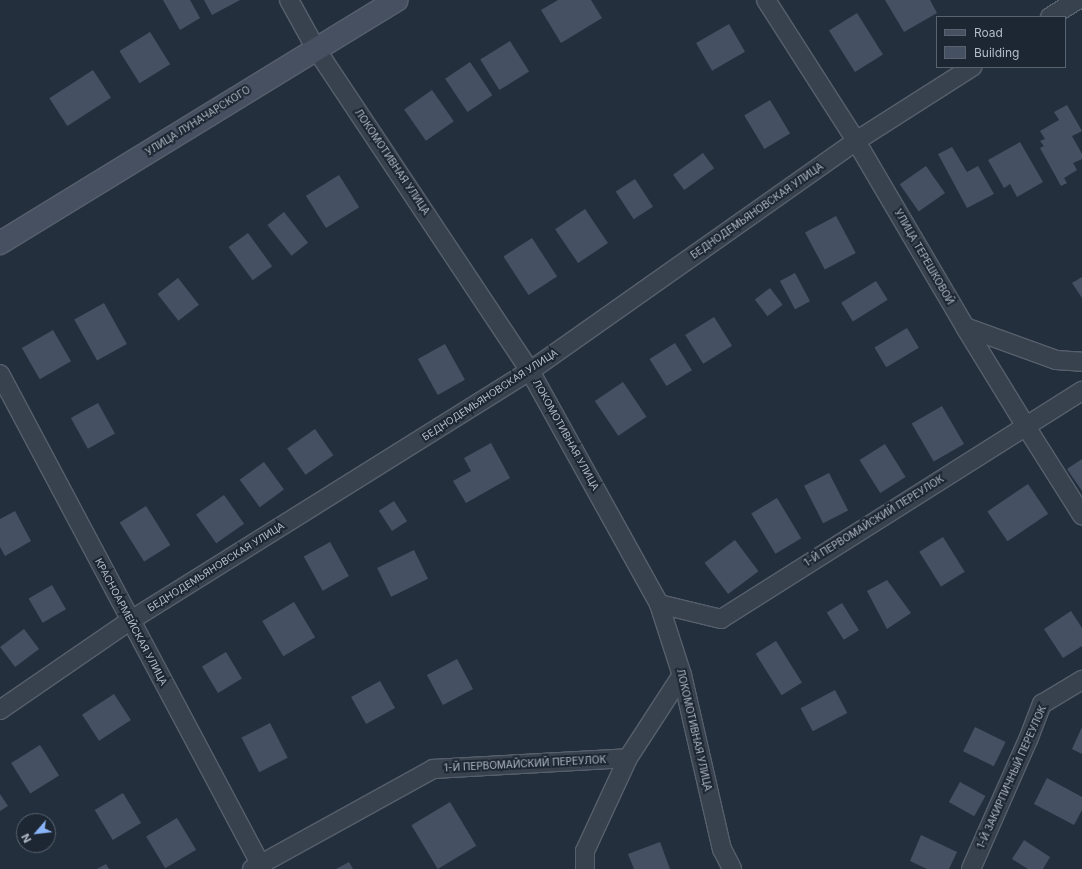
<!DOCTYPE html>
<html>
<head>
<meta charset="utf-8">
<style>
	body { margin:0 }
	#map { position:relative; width:1082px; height:869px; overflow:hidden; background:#242f3e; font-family:Inter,sans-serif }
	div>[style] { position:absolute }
	.building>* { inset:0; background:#455162; transform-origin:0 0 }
	.roads { filter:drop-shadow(1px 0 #565f6c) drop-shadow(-1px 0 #565f6c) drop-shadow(0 1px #565f6c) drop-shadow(0 -1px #565f6c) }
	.minor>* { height:18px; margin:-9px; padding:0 9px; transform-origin:9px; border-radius:9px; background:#38414e }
	.secondary>* { height:22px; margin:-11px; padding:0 11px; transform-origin:11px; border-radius:11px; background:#465061 }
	span { translate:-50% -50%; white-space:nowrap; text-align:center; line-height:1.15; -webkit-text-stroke:4px #1d2633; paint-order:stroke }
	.street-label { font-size:10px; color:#b4bcc9 }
	.legend { position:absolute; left:936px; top:16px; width:130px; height:52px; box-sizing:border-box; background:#1d2633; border:1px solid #59626f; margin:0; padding:5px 7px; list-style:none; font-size:12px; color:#b4bcc9 }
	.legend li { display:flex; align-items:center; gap:8px; height:20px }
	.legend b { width:20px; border:1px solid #59626f }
	.north { position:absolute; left:16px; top:813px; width:40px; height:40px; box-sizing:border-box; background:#1d2633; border:1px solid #59626f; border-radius:50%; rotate:242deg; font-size:11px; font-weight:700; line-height:16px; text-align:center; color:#b4bcc9 }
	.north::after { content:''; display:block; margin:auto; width:14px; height:18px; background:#8ab4f8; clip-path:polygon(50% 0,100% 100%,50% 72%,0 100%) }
</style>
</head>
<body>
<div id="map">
	<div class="building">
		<div style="clip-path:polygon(163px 0,190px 0,200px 18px,180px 30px)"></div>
		<div style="clip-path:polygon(204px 0,240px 0,212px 15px)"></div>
		<div style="clip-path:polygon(558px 0,591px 0,602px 18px,561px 43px,541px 10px)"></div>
		<div style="clip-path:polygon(885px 0,930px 0,937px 13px,904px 32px)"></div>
		<div style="left:857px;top:13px;width:49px;height:33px;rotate:58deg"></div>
		<div style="left:729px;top:24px;width:32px;height:38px;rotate:60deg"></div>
		<div style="left:150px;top:32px;width:38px;height:36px;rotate:58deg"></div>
		<div style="left:510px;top:41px;width:36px;height:35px;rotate:58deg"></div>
		<div style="left:470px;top:62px;width:40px;height:30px;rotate:56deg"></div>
		<div style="left:93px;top:70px;width:33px;height:52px;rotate:57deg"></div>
		<div style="left:432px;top:90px;width:38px;height:34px;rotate:55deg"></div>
		<div style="left:770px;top:100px;width:39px;height:30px;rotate:59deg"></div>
		<div style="clip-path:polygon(1067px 105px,1082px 131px,1072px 136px,1082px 154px,1082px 159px,1073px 163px,1077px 170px,1064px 178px,1067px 183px,1061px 186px,1040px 148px,1044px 146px,1040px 141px,1045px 139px,1040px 131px,1059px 120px,1054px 112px)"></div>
		<div style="clip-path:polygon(1020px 142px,1043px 182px,1017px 197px,1010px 184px,1004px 188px,988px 160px)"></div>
		<div style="clip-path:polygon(952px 147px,967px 172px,978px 166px,994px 194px,967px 208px,938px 154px)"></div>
		<div style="left:703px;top:153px;width:19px;height:37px;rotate:54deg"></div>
		<div style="left:926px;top:166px;width:33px;height:32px;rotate:55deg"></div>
		<div style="left:339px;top:175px;width:38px;height:39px;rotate:58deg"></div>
		<div style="left:635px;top:179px;width:33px;height:23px;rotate:57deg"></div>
		<div style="left:585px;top:209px;width:41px;height:36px;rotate:56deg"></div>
		<div style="left:284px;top:212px;width:39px;height:21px;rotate:52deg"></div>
		<div style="left:836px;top:216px;width:42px;height:35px;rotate:62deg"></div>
		<div style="left:248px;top:233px;width:41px;height:24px;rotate:54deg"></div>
		<div style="left:532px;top:238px;width:46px;height:34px;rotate:57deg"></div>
		<div style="left:795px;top:273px;width:32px;height:17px;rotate:62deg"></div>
		<div style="clip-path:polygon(1082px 277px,1082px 298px,1072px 283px)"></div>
		<div style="left:178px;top:278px;width:34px;height:26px;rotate:52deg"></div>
		<div style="left:876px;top:281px;width:22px;height:41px;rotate:58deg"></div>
		<div style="left:770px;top:288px;width:21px;height:19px;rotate:53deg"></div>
		<div style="left:104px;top:303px;width:47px;height:34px;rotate:61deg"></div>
		<div style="left:714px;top:317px;width:34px;height:34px;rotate:58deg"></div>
		<div style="left:907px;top:328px;width:23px;height:38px;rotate:59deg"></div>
		<div style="left:53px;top:330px;width:36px;height:36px;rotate:60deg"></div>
		<div style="left:675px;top:343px;width:32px;height:30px;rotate:58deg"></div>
		<div style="left:445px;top:344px;width:41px;height:31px;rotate:61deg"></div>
		<div style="left:623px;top:382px;width:42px;height:34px;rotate:56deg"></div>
		<div style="left:98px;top:403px;width:35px;height:31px;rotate:61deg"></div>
		<div style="left:942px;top:406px;width:44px;height:35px;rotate:60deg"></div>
		<div style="left:315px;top:429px;width:32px;height:34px;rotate:55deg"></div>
		<div style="clip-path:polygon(491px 443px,510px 478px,466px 503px,453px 481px,471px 471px,464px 458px)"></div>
		<div style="left:885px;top:444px;width:39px;height:30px;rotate:58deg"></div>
		<div style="clip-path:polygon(1082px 459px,1082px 491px,1067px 469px)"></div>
		<div style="left:264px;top:462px;width:34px;height:30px;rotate:54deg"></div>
		<div style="left:829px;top:473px;width:42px;height:28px;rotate:63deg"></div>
		<div style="left:1028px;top:484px;width:36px;height:49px;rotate:56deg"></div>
		<div style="left:224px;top:495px;width:35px;height:34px;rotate:55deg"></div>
		<div style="left:777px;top:498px;width:47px;height:30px;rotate:59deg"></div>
		<div style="left:394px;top:501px;width:24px;height:18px;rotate:57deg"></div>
		<div style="left:146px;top:506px;width:46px;height:31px;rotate:58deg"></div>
		<div style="clip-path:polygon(15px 511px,31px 541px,5px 556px,0 547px,0 519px)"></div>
		<div style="left:943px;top:537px;width:41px;height:28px;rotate:58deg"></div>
		<div style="left:735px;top:540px;width:39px;height:38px;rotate:53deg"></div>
		<div style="left:330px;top:542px;width:39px;height:30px;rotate:61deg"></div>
		<div style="left:414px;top:550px;width:32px;height:41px;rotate:64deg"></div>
		<div style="clip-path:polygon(887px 580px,911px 613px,887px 629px,867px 591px)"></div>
		<div style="left:52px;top:585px;width:28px;height:27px;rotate:60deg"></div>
		<div style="left:294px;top:602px;width:41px;height:37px;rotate:59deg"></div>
		<div style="left:842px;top:603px;width:32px;height:18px;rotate:58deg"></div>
		<div style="clip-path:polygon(1071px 611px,1082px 628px,1082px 646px,1063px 658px,1044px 629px)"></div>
		<div style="left:24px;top:629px;width:25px;height:30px;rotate:53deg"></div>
		<div style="left:776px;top:641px;width:49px;height:24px;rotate:58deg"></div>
		<div style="left:226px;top:652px;width:31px;height:28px;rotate:59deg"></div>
		<div style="left:457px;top:659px;width:34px;height:34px;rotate:62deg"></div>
		<div style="left:380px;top:681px;width:31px;height:33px;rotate:61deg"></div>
		<div style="left:835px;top:690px;width:26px;height:39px;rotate:62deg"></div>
		<div style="left:114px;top:694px;width:31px;height:38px;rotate:57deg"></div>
		<div style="left:270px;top:723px;width:39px;height:32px;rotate:63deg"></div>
		<div style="left:975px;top:727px;width:34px;height:27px;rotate:26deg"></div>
		<div style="clip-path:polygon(1082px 727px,1082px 754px,1072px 749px)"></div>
		<div style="left:40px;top:745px;width:36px;height:34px;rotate:58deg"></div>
		<div style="clip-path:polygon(1047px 778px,1082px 797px,1082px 810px,1074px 825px,1034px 804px)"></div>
		<div style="left:960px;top:782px;width:29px;height:23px;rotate:29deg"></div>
		<div style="left:123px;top:793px;width:35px;height:33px;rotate:59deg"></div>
		<div style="clip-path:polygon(0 794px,8px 806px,0 811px)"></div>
		<div style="left:450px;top:802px;width:51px;height:45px;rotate:59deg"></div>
		<div style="left:177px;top:818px;width:37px;height:36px;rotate:59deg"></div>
		<div style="clip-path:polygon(921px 835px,957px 852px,949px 869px,927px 869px,910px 861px)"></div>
		<div style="clip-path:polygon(1024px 840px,1050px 857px,1043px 869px,1028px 869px,1012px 859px)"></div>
		<div style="clip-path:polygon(660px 842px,670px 869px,634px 869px,628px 854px)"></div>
		<div style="clip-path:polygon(349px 862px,353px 869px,336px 869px)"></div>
		<div style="clip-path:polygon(106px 864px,109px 869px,97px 869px)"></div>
	</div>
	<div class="roads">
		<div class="minor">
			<div style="left:289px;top:0;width:56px;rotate:61.1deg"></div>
			<div style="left:316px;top:49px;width:387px;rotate:56.4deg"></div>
			<div style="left:530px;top:371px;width:266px;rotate:61deg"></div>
			<div style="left:659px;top:604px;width:75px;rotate:72.1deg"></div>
			<div style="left:682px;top:675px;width:179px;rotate:77.1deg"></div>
			<div style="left:722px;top:849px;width:22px;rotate:63deg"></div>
			<div style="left:766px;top:0;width:167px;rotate:57.4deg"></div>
			<div style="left:856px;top:141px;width:216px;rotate:59.6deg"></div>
			<div style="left:965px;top:327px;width:115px;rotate:58.5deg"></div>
			<div style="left:1025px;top:425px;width:107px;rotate:57.7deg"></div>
			<div style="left:1050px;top:17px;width:32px;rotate:-32deg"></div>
			<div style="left:965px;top:327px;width:97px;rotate:19.9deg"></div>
			<div style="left:1056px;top:360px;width:26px;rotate:4deg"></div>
			<div style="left:0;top:374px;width:561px;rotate:62.02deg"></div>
			<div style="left:659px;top:604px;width:64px;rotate:13.6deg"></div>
			<div style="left:721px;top:619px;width:427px;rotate:-32.3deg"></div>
			<div style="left:0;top:710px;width:159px;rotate:-34.5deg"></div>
			<div style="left:131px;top:620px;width:470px;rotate:-32deg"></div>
			<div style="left:530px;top:371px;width:399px;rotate:-35.2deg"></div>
			<div style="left:856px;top:141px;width:138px;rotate:-32.5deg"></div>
			<div style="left:252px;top:869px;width:207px;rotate:-28.9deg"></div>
			<div style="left:433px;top:769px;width:195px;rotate:-3.2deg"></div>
			<div style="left:628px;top:758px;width:99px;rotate:-57deg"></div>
			<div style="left:585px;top:869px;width:18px;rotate:-90deg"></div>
			<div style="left:585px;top:851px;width:102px;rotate:-65.2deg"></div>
			<div style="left:971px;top:869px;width:141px;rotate:-66.2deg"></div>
			<div style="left:1028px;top:740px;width:39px;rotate:-69deg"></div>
			<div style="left:1042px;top:704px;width:47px;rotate:-31deg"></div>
		</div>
		<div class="secondary">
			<div style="left:0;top:243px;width:465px;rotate:-31.5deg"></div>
		</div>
	</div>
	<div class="street-label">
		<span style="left:198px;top:121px;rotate:-32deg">УЛИЦА ЛУНАЧАРСКОГО</span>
		<span style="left:392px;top:162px;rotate:56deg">ЛОКОМОТИВНАЯ УЛИЦА</span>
		<span style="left:757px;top:211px;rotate:-35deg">БЕДНОДЕМЬЯНОВСКАЯ УЛИЦА</span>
		<span style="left:924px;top:257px;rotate:60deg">УЛИЦА ТЕРЕШКОВОЙ</span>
		<span style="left:490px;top:395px;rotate:-33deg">БЕДНОДЕМЬЯНОВСКАЯ УЛИЦА</span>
		<span style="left:566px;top:435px;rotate:61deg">ЛОКОМОТИВНАЯ УЛИЦА</span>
		<span style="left:874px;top:521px;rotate:-32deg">1-Й ПЕРВОМАЙСКИЙ ПЕРЕУЛОК</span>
		<span style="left:216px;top:567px;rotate:-32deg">БЕДНОДЕМЬЯНОВСКАЯ УЛИЦА</span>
		<span style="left:131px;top:622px;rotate:62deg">КРАСНОАРМЕЙСКАЯ УЛИЦА</span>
		<span style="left:694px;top:730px;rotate:77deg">ЛОКОМОТИВНАЯ УЛИЦА</span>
		<span style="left:525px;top:764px;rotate:-3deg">1-Й ПЕРВОМАЙСКИЙ ПЕРЕУЛОК</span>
		<span style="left:1012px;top:777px;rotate:-66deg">1-Й ЗАКИРПИЧНЫЙ ПЕРЕУЛОК</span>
	</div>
	<ul class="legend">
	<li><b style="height:5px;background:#465061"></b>Road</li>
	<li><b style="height:11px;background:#455162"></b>Building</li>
	</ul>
	<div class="north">N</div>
</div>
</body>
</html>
